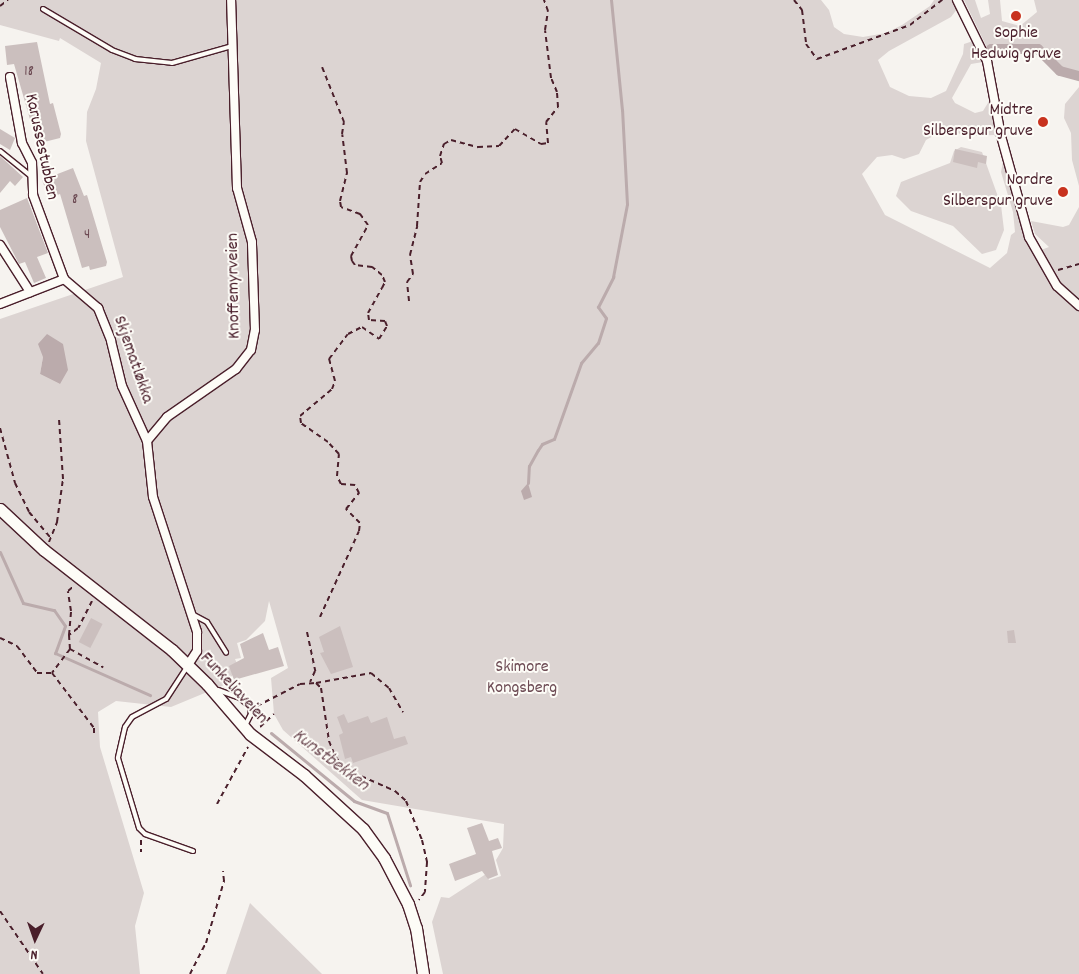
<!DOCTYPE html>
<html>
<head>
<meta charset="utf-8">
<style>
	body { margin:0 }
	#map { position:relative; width:1079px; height:974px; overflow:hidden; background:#f6f3ef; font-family:Dekko,sans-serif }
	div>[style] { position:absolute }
	.green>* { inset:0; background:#dcd4d2 }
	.water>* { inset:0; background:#bbabac }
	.stream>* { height:3px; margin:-1.5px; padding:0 1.5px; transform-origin:1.5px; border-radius:1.5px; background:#bbabac }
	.canal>* { height:10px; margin:-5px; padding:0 5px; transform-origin:5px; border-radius:5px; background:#bbabac }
	.building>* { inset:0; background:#cbbfbe; transform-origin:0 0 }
	.path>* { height:2px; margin-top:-1px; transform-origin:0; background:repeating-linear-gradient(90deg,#4a1f2b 0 5px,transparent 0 9px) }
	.roads { filter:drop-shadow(1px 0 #4a1f2b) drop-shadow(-1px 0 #4a1f2b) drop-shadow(0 1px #4a1f2b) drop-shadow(0 -1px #4a1f2b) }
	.lane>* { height:4px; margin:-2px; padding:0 2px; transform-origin:2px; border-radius:2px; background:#fdfcf7 }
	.street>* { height:8px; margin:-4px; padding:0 4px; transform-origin:4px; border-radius:4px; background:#fdfcf7 }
	.secondary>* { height:11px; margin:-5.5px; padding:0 5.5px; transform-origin:5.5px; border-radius:5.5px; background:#fdfcf7 }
	.dots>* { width:14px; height:14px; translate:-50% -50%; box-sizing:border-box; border:2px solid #fdfcf7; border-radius:50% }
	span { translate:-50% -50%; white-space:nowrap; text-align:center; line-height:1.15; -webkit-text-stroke:4px #fdfcf7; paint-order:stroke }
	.number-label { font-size:15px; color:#6a4750 }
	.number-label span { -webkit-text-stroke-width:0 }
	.poi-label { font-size:18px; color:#4a1f2b }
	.right { translate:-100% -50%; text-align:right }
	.street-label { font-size:18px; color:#4a1f2b }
	.park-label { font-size:18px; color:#6e4c55 }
	.water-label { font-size:19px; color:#725058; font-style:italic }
	.north { position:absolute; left:10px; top:914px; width:50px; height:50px; -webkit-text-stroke:4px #fdfcf7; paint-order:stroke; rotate:183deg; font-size:14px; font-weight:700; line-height:20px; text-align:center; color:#4a1f2b }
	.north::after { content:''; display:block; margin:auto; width:18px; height:22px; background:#4a1f2b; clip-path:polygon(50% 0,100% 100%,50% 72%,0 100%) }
</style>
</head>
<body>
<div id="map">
	<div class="green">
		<div style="clip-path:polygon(evenodd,0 0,821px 0,829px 10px,834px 27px,844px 34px,863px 37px,886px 33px,902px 25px,930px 6px,934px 0,975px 0,981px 18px,990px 14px,988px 0,1000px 0,1002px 21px,1020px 26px,1037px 12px,1034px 0,1079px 0,1079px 79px,1058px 72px,1037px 52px,997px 51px,991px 56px,964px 0,951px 17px,889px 51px,878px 60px,890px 87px,909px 96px,931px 98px,946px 91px,963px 54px,964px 44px,973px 41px,983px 62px,971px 64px,952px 98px,955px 103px,975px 113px,983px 111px,991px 98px,998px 139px,994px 135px,970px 136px,944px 130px,926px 140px,919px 154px,904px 159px,892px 155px,877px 157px,862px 174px,885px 215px,990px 268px,1007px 253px,1011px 235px,1015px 232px,1013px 212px,1001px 172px,1003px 162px,1033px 253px,1049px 247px,1035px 234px,1031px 221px,1063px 227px,1069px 225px,1079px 207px,1079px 974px,443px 974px,432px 922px,441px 897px,449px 898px,486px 874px,489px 880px,501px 876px,496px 860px,503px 848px,504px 824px,362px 800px,283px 730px,274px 714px,271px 678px,288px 668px,269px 601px,265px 621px,246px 640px,237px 643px,241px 658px,235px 659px,239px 668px,224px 685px,171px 707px,116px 701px,98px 712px,100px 747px,144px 893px,135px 926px,140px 974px,0 974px,0 319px,123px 277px,86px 141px,87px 112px,96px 89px,101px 63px,60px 38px,59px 41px,0 25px,0 0,43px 357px,60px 384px,40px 374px,43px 357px)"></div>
		<div style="clip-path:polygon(1079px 87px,1079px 186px,1072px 160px,1071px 133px,1064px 118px,1065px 104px)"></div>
		<div style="clip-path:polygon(961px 147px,982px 152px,1001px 205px,1004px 230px,996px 250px,982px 254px,953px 226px,911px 211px,896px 196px,901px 182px,950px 163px,954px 151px)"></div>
		<div style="clip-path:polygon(250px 903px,322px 974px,226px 974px)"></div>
	</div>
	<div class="water">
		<div style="clip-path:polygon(47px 334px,63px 344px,68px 370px,60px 384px,40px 374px,43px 357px,38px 344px)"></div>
		<div style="clip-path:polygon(528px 483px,532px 497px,524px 500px,521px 491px)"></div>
	</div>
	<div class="stream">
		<div style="left:528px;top:483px;width:17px;rotate:-87deg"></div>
		<div style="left:529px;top:466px;width:18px;rotate:-61deg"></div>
		<div style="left:538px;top:450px;width:7px;rotate:-56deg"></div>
		<div style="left:542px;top:444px;width:13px;rotate:-23deg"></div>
		<div style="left:554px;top:439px;width:81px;rotate:-70.4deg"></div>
		<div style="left:581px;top:363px;width:26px;rotate:-50deg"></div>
		<div style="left:598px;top:343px;width:26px;rotate:-72deg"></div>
		<div style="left:606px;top:318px;width:14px;rotate:-126deg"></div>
		<div style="left:598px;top:307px;width:34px;rotate:-63deg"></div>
		<div style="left:613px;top:277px;width:74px;rotate:-79.1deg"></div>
		<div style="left:627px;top:204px;width:94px;rotate:-93deg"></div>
		<div style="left:622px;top:110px;width:111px;rotate:-95.7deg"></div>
		<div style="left:0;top:552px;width:56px;rotate:65.7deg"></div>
		<div style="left:23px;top:603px;width:32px;rotate:13deg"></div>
		<div style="left:54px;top:610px;width:19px;rotate:55deg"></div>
		<div style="left:65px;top:626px;width:29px;rotate:110deg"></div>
		<div style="left:55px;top:653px;width:104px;rotate:23.9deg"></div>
		<div style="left:271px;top:733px;width:107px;rotate:39.3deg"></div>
		<div style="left:354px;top:801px;width:35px;rotate:20deg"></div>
		<div style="left:387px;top:813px;width:76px;rotate:72.3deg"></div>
	</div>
	<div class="canal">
		<div style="left:991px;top:49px;width:47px"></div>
		<div style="left:1038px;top:49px;width:31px;rotate:45deg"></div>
		<div style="left:1060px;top:71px;width:20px;rotate:15deg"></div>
	</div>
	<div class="building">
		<div style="clip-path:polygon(37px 42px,50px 104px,53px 103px,61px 134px,60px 138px,44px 142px,43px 139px,36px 140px,14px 64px,7px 65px,5px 46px)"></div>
		<div style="clip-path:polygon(0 129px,15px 138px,10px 150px,0 144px)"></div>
		<div style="clip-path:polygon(955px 149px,987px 156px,986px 164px,978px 162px,977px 168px,953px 162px)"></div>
		<div style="clip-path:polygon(0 156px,23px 177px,15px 186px,10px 181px,0 193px)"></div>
		<div style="clip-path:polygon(73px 168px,84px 196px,87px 195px,107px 262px,106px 266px,90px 270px,89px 266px,82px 268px,60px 194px,49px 198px,42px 180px)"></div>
		<div style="clip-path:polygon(27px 198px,48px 253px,37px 257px,46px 278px,34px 283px,25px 262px,19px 264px,0 227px,0 210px)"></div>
		<div style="left:91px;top:618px;width:13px;height:27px;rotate:27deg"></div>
		<div style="clip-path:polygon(340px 626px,353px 667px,331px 674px,320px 653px,324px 652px,319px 637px)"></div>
		<div style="clip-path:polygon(1014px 630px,1016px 643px,1008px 643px,1007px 631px)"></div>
		<div style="clip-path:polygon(263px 633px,269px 650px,278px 647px,284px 666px,234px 680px,229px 666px,244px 658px,240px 644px)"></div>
		<div style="clip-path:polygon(344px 714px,348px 723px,368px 716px,371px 723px,387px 717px,394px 739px,405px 736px,408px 744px,353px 763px,351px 757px,345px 759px,339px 735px,343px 733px,337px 717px)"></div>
		<div style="clip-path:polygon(482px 823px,489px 841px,498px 838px,502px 848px,492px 851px,498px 875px,488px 879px,482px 871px,455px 881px,449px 864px,476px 854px,467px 828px)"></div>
	</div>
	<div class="path">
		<div style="left:794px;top:0;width:13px;rotate:51deg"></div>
		<div style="left:802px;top:10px;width:34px;rotate:83deg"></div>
		<div style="left:806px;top:44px;width:19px;rotate:54deg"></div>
		<div style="left:817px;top:59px;width:99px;rotate:-20.1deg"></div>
		<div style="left:910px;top:25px;width:41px;rotate:-38deg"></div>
		<div style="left:0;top:6px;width:10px;rotate:-37deg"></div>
		<div style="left:1058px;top:270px;width:22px;rotate:-16deg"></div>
		<div style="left:409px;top:301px;width:19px;rotate:-96deg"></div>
		<div style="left:407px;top:282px;width:10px;rotate:-53deg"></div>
		<div style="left:413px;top:274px;width:19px;rotate:-99deg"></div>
		<div style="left:410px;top:255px;width:30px;rotate:-76deg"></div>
		<div style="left:417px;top:226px;width:44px;rotate:-86.1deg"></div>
		<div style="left:420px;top:182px;width:9px;rotate:-58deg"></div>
		<div style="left:425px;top:174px;width:20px;rotate:-33deg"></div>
		<div style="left:442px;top:163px;width:7px;rotate:-106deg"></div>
		<div style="left:440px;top:156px;width:13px;rotate:-72deg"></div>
		<div style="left:444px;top:144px;width:8px;rotate:-30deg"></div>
		<div style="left:451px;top:140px;width:28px;rotate:15deg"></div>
		<div style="left:478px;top:147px;width:21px;rotate:-3deg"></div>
		<div style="left:499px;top:146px;width:23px;rotate:-47deg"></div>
		<div style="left:515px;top:129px;width:30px;rotate:30deg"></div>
		<div style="left:541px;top:144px;width:7px;rotate:-8deg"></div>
		<div style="left:548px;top:143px;width:21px;rotate:-95deg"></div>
		<div style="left:546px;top:122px;width:19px;rotate:-51deg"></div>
		<div style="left:558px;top:107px;width:15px;rotate:-94deg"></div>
		<div style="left:557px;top:92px;width:15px;rotate:-113deg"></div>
		<div style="left:551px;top:78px;width:48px;rotate:-97.1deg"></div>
		<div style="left:545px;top:30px;width:19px;rotate:-81deg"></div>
		<div style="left:548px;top:11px;width:12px;rotate:-110deg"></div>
		<div style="left:0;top:428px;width:57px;rotate:74.7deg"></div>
		<div style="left:15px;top:483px;width:32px;rotate:64deg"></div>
		<div style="left:29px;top:512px;width:34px;rotate:50deg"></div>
		<div style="left:49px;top:542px;width:22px;rotate:-68deg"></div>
		<div style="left:57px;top:522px;width:43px;rotate:-82.1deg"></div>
		<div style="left:63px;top:479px;width:60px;rotate:-93.8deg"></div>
		<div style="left:92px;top:601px;width:30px;rotate:117deg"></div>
		<div style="left:78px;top:628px;width:11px;rotate:142deg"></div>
		<div style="left:69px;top:635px;width:14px;rotate:86deg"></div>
		<div style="left:70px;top:649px;width:30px;rotate:127deg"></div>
		<div style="left:52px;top:673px;width:69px;rotate:52.6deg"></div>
		<div style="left:94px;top:728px;width:9px;rotate:90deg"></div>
		<div style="left:320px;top:617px;width:94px;rotate:-65.6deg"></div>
		<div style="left:359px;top:531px;width:8px;rotate:-83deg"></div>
		<div style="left:360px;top:523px;width:20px;rotate:-135deg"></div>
		<div style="left:346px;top:509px;width:21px;rotate:-51deg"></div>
		<div style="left:359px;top:493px;width:9px;rotate:-117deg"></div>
		<div style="left:355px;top:485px;width:14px;rotate:-176deg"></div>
		<div style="left:341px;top:484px;width:9px;rotate:-117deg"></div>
		<div style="left:337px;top:476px;width:22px;rotate:-85deg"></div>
		<div style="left:339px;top:454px;width:16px;rotate:-133deg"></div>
		<div style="left:328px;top:442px;width:33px;rotate:-145deg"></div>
		<div style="left:301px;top:423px;width:7px;rotate:-98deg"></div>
		<div style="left:300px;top:416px;width:42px;rotate:-40.2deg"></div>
		<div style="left:332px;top:389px;width:9px;rotate:-69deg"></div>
		<div style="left:335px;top:381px;width:23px;rotate:-105deg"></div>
		<div style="left:329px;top:359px;width:31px;rotate:-53deg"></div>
		<div style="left:348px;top:334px;width:16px;rotate:-27deg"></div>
		<div style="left:362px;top:327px;width:21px;rotate:35deg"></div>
		<div style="left:379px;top:339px;width:15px;rotate:-58deg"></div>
		<div style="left:387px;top:326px;width:5px;rotate:-112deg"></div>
		<div style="left:385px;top:321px;width:16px;rotate:-176deg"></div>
		<div style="left:369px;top:320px;width:7px;rotate:-98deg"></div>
		<div style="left:368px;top:313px;width:29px;rotate:-61deg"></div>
		<div style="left:382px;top:288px;width:7px;rotate:-63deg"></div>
		<div style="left:385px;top:282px;width:8px;rotate:-113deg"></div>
		<div style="left:382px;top:275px;width:13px;rotate:-141deg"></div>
		<div style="left:372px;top:267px;width:17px;rotate:-173deg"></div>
		<div style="left:355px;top:265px;width:5px;rotate:-127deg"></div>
		<div style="left:352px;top:261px;width:5px;rotate:-101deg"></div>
		<div style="left:351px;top:256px;width:35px;rotate:-61deg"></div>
		<div style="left:368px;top:225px;width:14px;rotate:-126deg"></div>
		<div style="left:360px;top:214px;width:20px;rotate:-160deg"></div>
		<div style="left:341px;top:207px;width:6px;rotate:-99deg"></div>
		<div style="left:340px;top:201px;width:29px;rotate:-76deg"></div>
		<div style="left:347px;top:173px;width:39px;rotate:-97deg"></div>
		<div style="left:342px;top:134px;width:12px;rotate:-81deg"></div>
		<div style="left:344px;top:122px;width:59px;rotate:-111.8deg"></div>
		<div style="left:307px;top:632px;width:40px;rotate:78deg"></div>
		<div style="left:315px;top:671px;width:12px;rotate:114deg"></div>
		<div style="left:69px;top:635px;width:24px;rotate:-85deg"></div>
		<div style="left:71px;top:611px;width:20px;rotate:-99deg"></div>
		<div style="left:68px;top:591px;width:8px;rotate:-40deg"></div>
		<div style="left:0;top:638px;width:19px;rotate:25deg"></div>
		<div style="left:17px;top:646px;width:34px;rotate:53deg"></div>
		<div style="left:37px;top:673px;width:15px"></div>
		<div style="left:70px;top:649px;width:38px;rotate:29deg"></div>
		<div style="left:316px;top:683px;width:56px;rotate:-10.3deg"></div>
		<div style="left:371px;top:673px;width:23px;rotate:40deg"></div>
		<div style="left:389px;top:688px;width:28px;rotate:60deg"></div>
		<div style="left:257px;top:706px;width:48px;rotate:-27.1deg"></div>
		<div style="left:300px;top:684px;width:16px;rotate:-4deg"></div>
		<div style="left:316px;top:683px;width:7px;rotate:45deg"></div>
		<div style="left:321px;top:688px;width:54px;rotate:81.4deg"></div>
		<div style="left:329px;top:741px;width:16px;rotate:68deg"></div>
		<div style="left:335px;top:756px;width:16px;rotate:52deg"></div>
		<div style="left:345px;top:769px;width:55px;rotate:23.7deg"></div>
		<div style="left:395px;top:791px;width:15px;rotate:42deg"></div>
		<div style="left:406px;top:801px;width:42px;rotate:67.7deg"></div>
		<div style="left:422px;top:840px;width:23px;rotate:77deg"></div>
		<div style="left:427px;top:862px;width:30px;rotate:94deg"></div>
		<div style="left:425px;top:892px;width:10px;rotate:127deg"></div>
		<div style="left:260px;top:727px;width:19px;rotate:-43deg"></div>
		<div style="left:217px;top:804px;width:65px;rotate:-61.5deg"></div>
		<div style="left:141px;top:840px;width:12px;rotate:90deg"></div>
		<div style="left:0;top:911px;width:76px;rotate:55.7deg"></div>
		<div style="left:190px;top:974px;width:35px;rotate:-63deg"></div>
		<div style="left:206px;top:943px;width:65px;rotate:-73.8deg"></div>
		<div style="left:224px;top:881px;width:10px;rotate:-96deg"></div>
	</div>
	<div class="roads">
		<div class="lane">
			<div style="left:43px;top:9px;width:80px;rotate:30.7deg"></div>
			<div style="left:112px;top:50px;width:25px;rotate:21deg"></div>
			<div style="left:135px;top:59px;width:37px;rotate:6deg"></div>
			<div style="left:172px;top:63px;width:62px;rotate:-15.8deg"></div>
			<div style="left:0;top:151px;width:38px;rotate:39deg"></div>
			<div style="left:192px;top:614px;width:17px;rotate:28deg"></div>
			<div style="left:207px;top:622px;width:36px;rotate:58deg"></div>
			<div style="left:187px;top:667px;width:38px;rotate:123deg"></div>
			<div style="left:166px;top:699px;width:38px;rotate:152deg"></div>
			<div style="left:132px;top:717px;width:12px;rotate:125deg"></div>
			<div style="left:125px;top:727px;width:32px;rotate:103deg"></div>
			<div style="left:118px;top:758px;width:73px;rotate:73.3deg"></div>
			<div style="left:139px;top:828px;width:8px;rotate:45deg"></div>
			<div style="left:145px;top:834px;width:51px;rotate:19.5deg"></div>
			<div style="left:218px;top:690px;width:23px;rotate:20deg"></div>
			<div style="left:240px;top:698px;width:13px;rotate:42deg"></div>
			<div style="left:250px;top:707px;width:7px;rotate:82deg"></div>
			<div style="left:251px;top:714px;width:13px;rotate:117deg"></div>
		</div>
		<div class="street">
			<div style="left:957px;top:0;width:68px;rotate:63.8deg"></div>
			<div style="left:987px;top:61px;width:76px;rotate:79.4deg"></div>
			<div style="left:1001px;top:136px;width:105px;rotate:74.5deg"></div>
			<div style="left:1029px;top:237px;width:56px;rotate:60.3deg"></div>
			<div style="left:1057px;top:286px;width:30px;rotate:42deg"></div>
			<div style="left:10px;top:77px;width:67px;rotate:79.7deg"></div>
			<div style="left:22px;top:143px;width:22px;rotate:63deg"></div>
			<div style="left:32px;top:163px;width:32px;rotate:88deg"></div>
			<div style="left:33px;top:195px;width:90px;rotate:69.7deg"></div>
			<div style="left:0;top:245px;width:56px;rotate:57.4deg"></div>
			<div style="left:64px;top:279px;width:45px;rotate:40.5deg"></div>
			<div style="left:98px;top:308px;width:35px;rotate:68deg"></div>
			<div style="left:111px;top:341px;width:46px;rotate:76.3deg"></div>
			<div style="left:122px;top:386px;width:60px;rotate:65.6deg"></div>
			<div style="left:147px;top:441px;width:56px;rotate:83.9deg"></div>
			<div style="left:153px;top:497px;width:142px;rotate:71.9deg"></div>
			<div style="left:197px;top:632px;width:19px;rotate:90deg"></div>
			<div style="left:197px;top:651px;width:17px;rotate:123deg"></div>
			<div style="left:0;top:304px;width:69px;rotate:-21.3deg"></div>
			<div style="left:147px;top:441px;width:31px;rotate:-50deg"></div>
			<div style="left:167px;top:417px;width:84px;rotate:-34.8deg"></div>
			<div style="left:236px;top:369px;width:24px;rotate:-52deg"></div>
			<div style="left:251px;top:350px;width:20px;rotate:-79deg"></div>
			<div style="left:255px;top:330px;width:88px;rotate:-92deg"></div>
			<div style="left:252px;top:242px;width:56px;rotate:-105.5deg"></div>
			<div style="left:237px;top:188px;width:188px;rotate:-91.8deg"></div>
		</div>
		<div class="secondary">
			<div style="left:0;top:509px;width:60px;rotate:43deg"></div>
			<div style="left:44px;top:550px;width:162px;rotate:38deg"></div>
			<div style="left:172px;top:650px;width:49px;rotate:44.2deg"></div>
			<div style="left:207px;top:684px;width:66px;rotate:49.3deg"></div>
			<div style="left:250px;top:734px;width:68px;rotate:37.2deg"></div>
			<div style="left:304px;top:775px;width:80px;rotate:42.5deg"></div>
			<div style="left:363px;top:829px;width:36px;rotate:54deg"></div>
			<div style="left:384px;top:858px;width:52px;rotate:62.4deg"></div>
			<div style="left:408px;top:904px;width:25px;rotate:72deg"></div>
			<div style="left:416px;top:928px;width:47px;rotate:81.3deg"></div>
		</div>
	</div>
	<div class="dots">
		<div style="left:1016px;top:16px;background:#c8321e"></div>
		<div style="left:1043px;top:122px;background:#c8321e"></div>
		<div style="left:1063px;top:192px;background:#c8321e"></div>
	</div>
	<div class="number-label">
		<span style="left:29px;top:73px">18</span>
		<span style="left:75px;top:201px">8</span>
		<span style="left:87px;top:236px">4</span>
	</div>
	<div class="poi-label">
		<span style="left:1016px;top:45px">Sophie<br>Hedwig gruve</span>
		<span class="right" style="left:1033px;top:122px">Midtre<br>Silberspur gruve</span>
		<span class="right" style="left:1053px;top:192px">Nordre<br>Silberspur gruve</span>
	</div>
	<div class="street-label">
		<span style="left:40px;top:147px;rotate:78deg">Karussestubben</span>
		<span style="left:235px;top:286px;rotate:-91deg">Knoffemyrveien</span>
		<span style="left:132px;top:360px;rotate:71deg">Skjematløkka</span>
		<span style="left:233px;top:689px;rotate:47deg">Funkeliaveien</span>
	</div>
	<div class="park-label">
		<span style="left:522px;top:679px">Skimore<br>Kongsberg</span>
	</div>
	<div class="water-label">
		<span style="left:330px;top:761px;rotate:37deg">Kunstbekken</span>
	</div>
	<div class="north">N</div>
</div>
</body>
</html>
